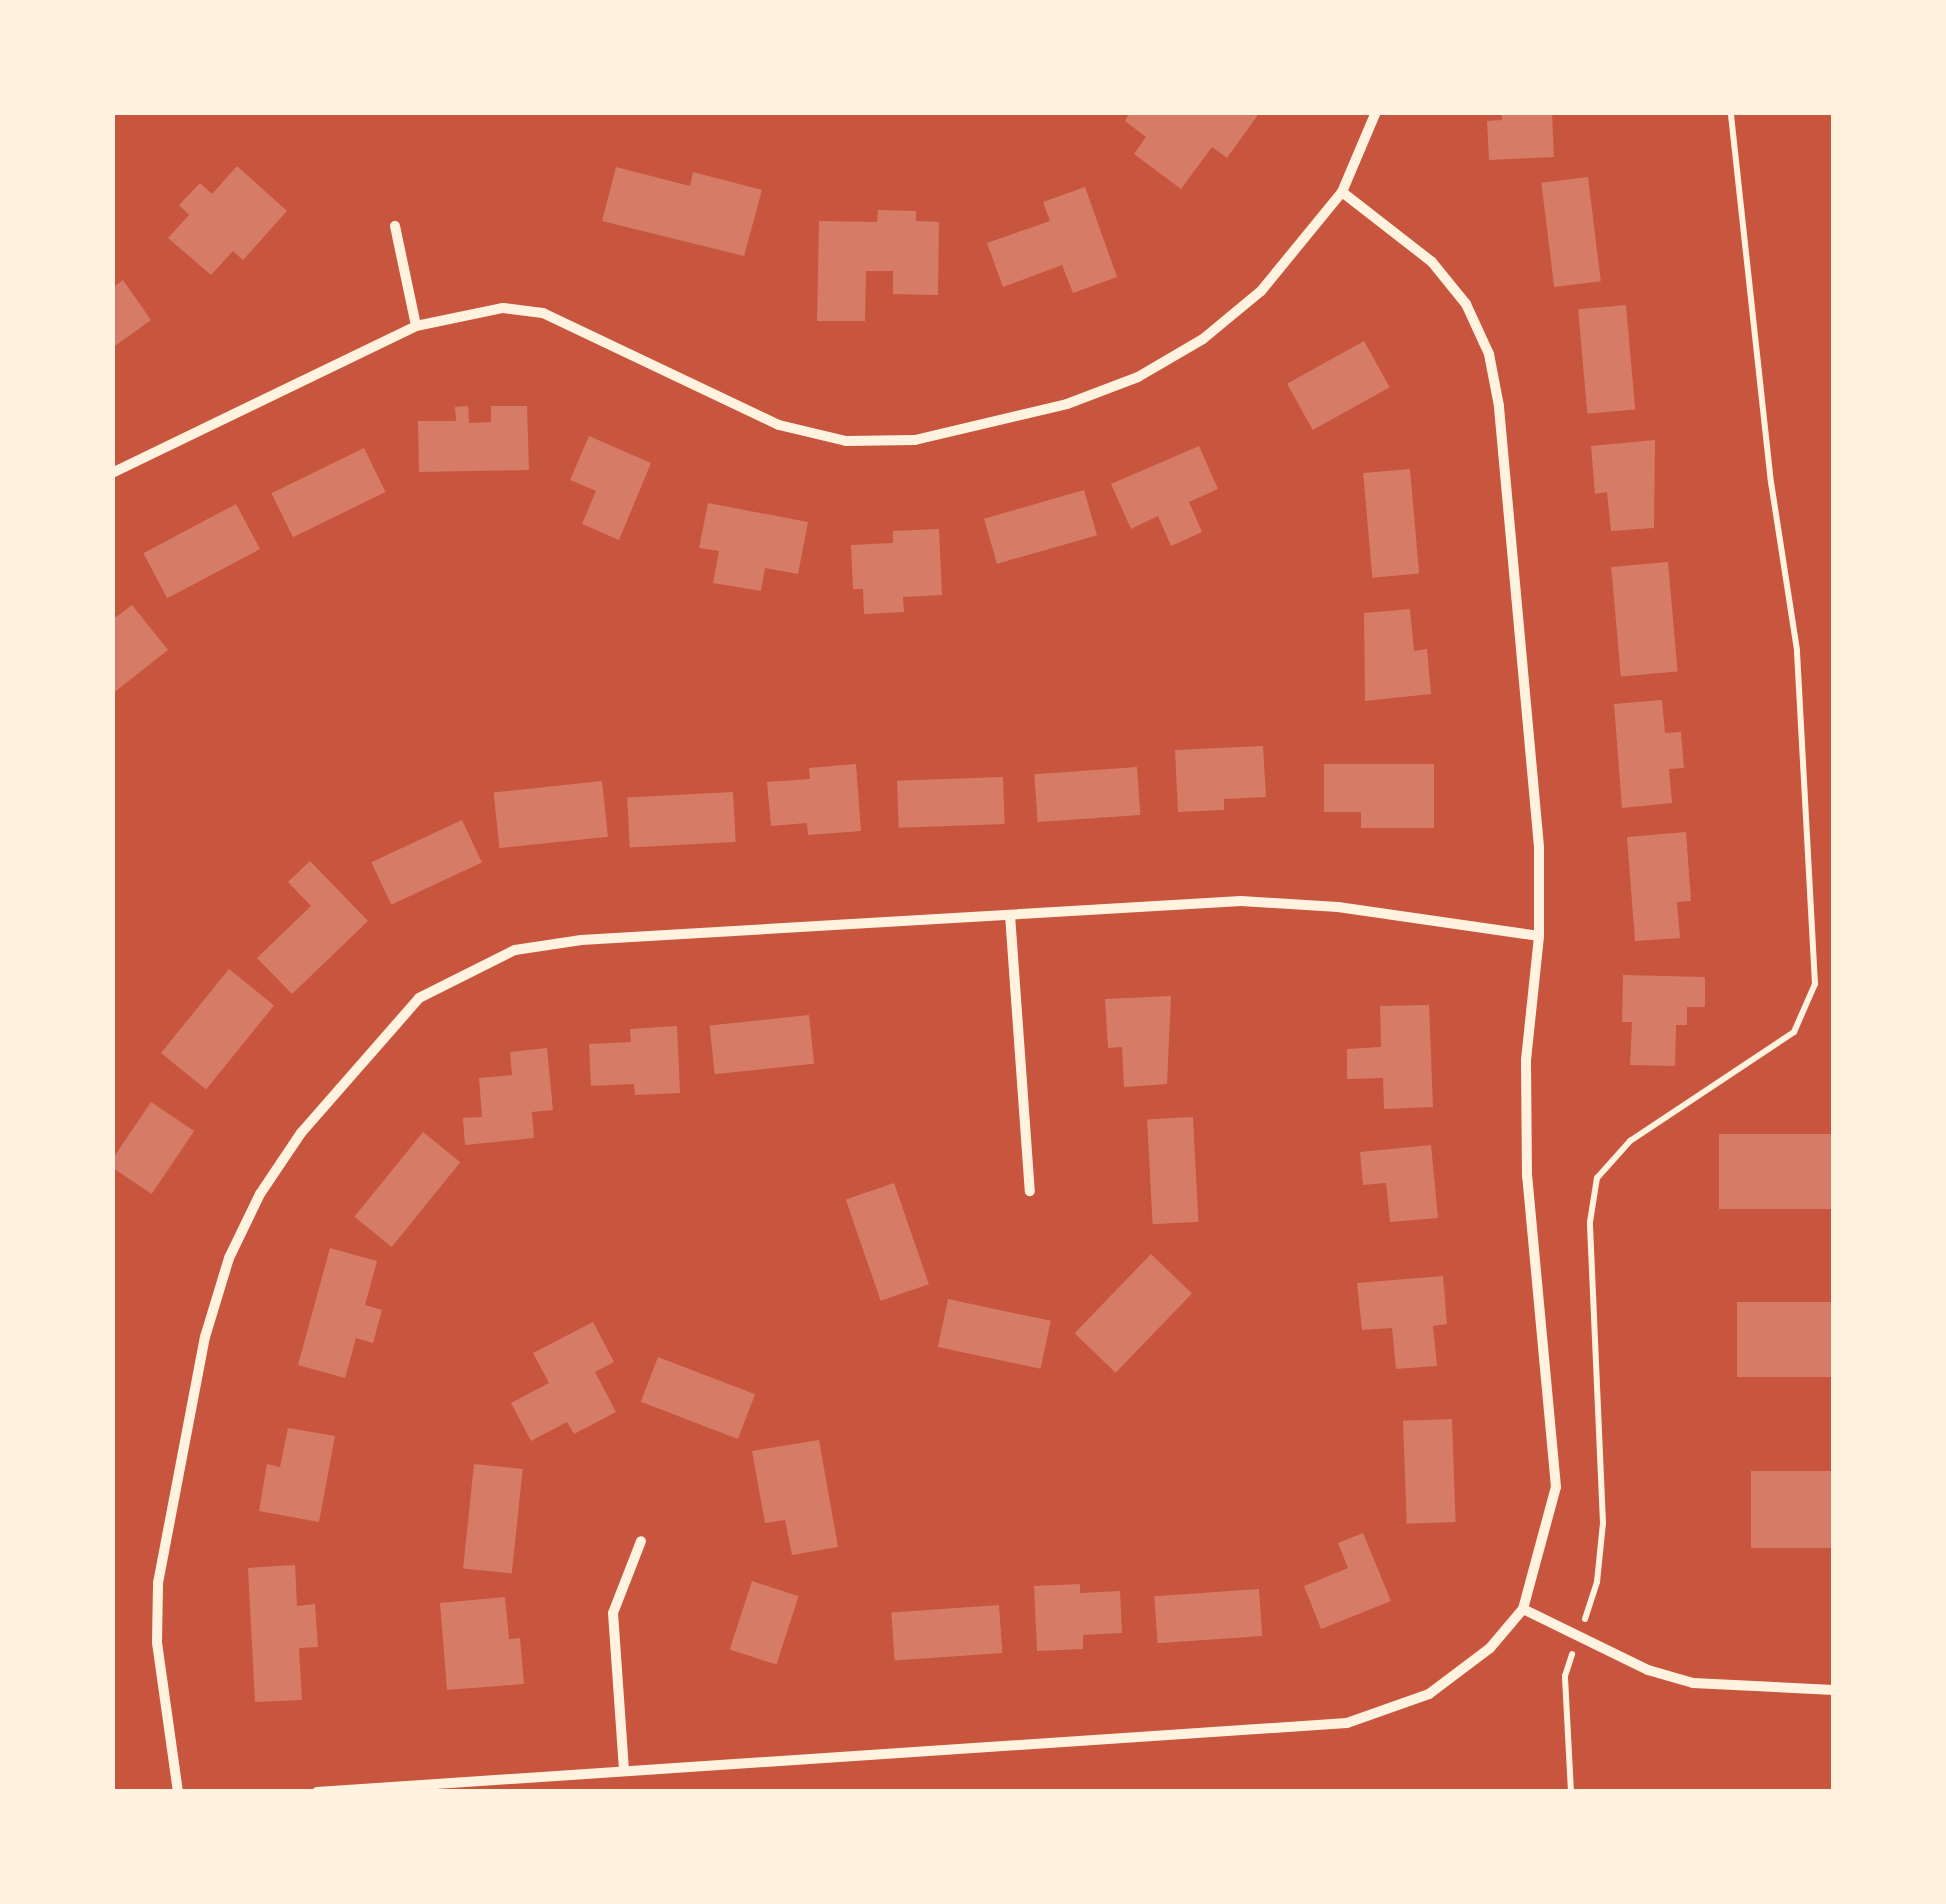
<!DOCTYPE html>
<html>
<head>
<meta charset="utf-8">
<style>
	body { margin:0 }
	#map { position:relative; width:1946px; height:1904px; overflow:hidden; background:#c8553d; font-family:"Nunito Sans",sans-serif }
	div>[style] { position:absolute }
	.building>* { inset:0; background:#d67c66; transform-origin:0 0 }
	.path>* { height:6px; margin:-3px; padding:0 3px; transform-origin:3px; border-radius:3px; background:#fff3e0 }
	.minor>* { height:10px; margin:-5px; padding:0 5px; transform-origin:5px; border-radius:5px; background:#fff3e0 }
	span { translate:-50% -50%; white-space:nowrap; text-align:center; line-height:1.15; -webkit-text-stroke:10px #fff3e0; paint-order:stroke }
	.frame { position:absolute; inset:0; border:115px solid #fff3e0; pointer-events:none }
</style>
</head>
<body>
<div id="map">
	<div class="building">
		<div style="clip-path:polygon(1130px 112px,1260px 112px,1227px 158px,1212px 147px,1181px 189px,1134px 154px,1146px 137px,1125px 121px)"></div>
		<div style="clip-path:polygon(1501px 112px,1552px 112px,1554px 157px,1489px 160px,1487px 121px,1502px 120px)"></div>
		<div style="clip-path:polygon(237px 166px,287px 211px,243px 260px,233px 251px,211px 275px,168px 238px,189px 215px,179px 205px,200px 183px,212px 194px)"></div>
		<div style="clip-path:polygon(616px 167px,690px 186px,693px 172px,762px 190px,744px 256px,602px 221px)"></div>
		<div style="left:1588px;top:177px;width:105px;height:47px;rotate:83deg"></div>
		<div style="clip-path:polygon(1085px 187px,1117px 277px,1073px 293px,1062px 265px,1003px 287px,987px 243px,1050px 221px,1043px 202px)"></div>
		<div style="clip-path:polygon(878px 210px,916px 211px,916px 221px,939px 222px,938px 295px,893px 294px,893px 271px,866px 271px,865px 321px,817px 321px,819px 221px,877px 222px)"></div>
		<div style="clip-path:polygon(123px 280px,151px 320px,112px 348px,112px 288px)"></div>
		<div style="left:1626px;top:305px;width:105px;height:48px;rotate:85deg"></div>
		<div style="left:1364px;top:341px;width:53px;height:88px;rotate:61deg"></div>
		<div style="clip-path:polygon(468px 406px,469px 423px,491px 422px,491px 406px,527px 406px,529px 470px,419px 472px,418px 421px,456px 421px,455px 407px)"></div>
		<div style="clip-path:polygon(589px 436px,651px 463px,619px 540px,582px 524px,596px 491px,570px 480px)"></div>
		<div style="clip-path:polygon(1655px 440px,1654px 528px,1611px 531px,1607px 492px,1595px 494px,1591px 446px)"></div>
		<div style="clip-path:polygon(1199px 446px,1218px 489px,1189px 502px,1202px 532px,1171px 546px,1158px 516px,1131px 529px,1111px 484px)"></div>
		<div style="left:364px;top:448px;width:49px;height:103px;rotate:64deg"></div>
		<div style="left:1410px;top:469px;width:105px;height:47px;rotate:85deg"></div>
		<div style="left:1084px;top:490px;width:47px;height:104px;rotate:74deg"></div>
		<div style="clip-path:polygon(708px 503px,808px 522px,798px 574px,765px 568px,761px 591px,713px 583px,719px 551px,699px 548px)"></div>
		<div style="left:236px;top:504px;width:51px;height:105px;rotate:62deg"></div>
		<div style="clip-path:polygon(939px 529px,942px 595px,903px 597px,904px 612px,864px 614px,863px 589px,853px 589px,851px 545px,893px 543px,893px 531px)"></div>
		<div style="left:1668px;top:562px;width:110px;height:57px;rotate:85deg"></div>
		<div style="clip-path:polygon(132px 605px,168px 650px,112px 694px,112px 620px)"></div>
		<div style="clip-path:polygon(1410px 609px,1414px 651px,1427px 649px,1431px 694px,1365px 701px,1364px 613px)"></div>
		<div style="clip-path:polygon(1662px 700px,1665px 733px,1681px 732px,1684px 768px,1669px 769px,1672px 803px,1622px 808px,1614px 704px)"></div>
		<div style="clip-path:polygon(1263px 746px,1266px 797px,1224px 799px,1224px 810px,1178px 812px,1175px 750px)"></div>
		<div style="clip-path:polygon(856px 764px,861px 831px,808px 835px,807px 823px,771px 826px,767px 782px,810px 779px,809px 768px)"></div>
		<div style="clip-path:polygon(1324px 764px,1434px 764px,1434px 828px,1361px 828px,1361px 812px,1324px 812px)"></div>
		<div style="left:1137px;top:767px;width:48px;height:103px;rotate:86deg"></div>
		<div style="left:1003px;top:777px;width:47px;height:106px;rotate:88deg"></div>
		<div style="left:602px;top:781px;width:56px;height:109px;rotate:84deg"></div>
		<div style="left:733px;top:792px;width:50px;height:106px;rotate:87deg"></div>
		<div style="left:462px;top:820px;width:47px;height:100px;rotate:65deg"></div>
		<div style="clip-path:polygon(1686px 832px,1691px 901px,1677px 902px,1680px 938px,1635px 941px,1627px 837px)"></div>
		<div style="clip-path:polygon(310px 861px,368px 921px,292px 994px,257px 958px,311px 906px,288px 882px)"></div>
		<div style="left:229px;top:969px;width:58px;height:108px;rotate:39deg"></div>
		<div style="clip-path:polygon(1623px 975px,1705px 977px,1705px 1007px,1687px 1007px,1687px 1025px,1676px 1025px,1675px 1066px,1630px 1065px,1632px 1022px,1622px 1022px)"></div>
		<div style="clip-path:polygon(1171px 996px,1167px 1084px,1124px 1087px,1122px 1047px,1108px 1048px,1105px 999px)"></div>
		<div style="clip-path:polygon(1429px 1005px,1433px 1107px,1384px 1109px,1383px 1078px,1347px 1079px,1347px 1049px,1381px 1047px,1380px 1006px)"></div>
		<div style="left:809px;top:1015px;width:49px;height:100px;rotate:84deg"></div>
		<div style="clip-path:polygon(677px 1026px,680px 1093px,635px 1095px,634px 1084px,591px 1086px,589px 1044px,631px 1042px,630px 1029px)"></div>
		<div style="clip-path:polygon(547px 1048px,553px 1110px,532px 1112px,534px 1138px,465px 1145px,463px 1118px,482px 1117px,479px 1078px,512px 1075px,510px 1052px)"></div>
		<div style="left:151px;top:1102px;width:52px;height:76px;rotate:34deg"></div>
		<div style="left:1193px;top:1117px;width:105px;height:46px;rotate:87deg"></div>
		<div style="left:423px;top:1132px;width:48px;height:109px;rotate:39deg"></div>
		<div style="left:1834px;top:1134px;width:75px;height:115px;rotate:90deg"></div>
		<div style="clip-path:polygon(1431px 1145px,1438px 1218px,1390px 1222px,1386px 1183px,1363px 1185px,1360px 1152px)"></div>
		<div style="left:894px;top:1183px;width:107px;height:51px;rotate:71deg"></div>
		<div style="clip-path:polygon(330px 1248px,377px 1261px,365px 1305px,382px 1310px,373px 1343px,356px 1338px,345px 1378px,298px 1365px)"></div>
		<div style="left:1151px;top:1254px;width:57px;height:110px;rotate:44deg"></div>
		<div style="clip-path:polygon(1443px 1276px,1447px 1324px,1433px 1326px,1437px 1366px,1396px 1369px,1392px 1328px,1362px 1330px,1357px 1283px)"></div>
		<div style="left:948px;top:1299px;width:105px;height:49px;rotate:12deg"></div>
		<div style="left:1834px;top:1302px;width:75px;height:97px;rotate:90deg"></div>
		<div style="clip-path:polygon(593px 1322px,614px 1362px,595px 1372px,616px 1412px,574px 1434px,567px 1422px,531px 1441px,511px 1403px,549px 1383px,533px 1353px)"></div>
		<div style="left:658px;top:1357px;width:104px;height:48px;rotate:21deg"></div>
		<div style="left:1452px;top:1419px;width:103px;height:49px;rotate:88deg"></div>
		<div style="clip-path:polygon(288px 1428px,335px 1436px,319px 1522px,259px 1511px,267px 1464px,280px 1467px)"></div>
		<div style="clip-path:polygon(819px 1440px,838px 1547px,792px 1555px,785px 1520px,765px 1523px,752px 1451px)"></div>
		<div style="left:474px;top:1464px;width:49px;height:105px;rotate:6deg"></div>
		<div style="left:1834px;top:1471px;width:77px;height:83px;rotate:90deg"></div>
		<div style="clip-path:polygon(1363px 1533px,1391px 1601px,1321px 1629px,1304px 1586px,1348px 1568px,1338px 1543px)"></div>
		<div style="clip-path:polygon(295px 1565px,297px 1606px,315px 1604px,318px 1647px,299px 1648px,302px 1700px,255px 1702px,248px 1568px)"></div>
		<div style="left:752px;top:1581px;width:49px;height:72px;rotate:18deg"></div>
		<div style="clip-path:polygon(1080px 1584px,1080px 1593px,1120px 1591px,1122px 1633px,1083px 1635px,1083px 1649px,1037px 1651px,1034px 1586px)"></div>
		<div style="left:1259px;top:1589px;width:47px;height:105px;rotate:86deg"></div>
		<div style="clip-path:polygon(505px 1597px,509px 1639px,520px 1638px,524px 1684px,447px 1690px,440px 1603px)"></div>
		<div style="left:999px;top:1605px;width:48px;height:108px;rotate:86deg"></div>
	</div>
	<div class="path">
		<div style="left:1585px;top:1619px;width:39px;rotate:-72deg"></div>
		<div style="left:1597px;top:1582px;width:59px;rotate:-84.2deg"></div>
		<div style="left:1603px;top:1523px;width:301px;rotate:-92.5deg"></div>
		<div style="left:1590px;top:1222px;width:45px;rotate:-81deg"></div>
		<div style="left:1597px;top:1178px;width:50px;rotate:-48.3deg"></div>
		<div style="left:1630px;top:1141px;width:197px;rotate:-33.6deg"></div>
		<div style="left:1794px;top:1032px;width:52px;rotate:-66.4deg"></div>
		<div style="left:1815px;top:984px;width:334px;rotate:-93.1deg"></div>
		<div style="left:1797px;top:650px;width:169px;rotate:-98.8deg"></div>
		<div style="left:1771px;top:483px;width:373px;rotate:-96.2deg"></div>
		<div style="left:1571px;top:1792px;width:116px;rotate:-93deg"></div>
		<div style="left:1565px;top:1676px;width:23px;rotate:-72deg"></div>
	</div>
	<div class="minor">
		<div style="left:395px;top:226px;width:102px;rotate:78.1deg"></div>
		<div style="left:112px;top:473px;width:338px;rotate:-25.8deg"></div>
		<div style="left:416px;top:326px;width:89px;rotate:-11.7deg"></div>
		<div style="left:503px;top:308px;width:40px;rotate:7.1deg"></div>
		<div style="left:543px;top:313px;width:261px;rotate:25.4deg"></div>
		<div style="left:779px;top:425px;width:69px;rotate:13.4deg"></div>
		<div style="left:846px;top:441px;width:69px;rotate:-0.8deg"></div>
		<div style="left:915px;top:440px;width:156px;rotate:-13.3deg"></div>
		<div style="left:1067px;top:404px;width:76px;rotate:-20.8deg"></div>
		<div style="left:1138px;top:377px;width:75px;rotate:-30.3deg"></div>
		<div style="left:1203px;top:339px;width:75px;rotate:-39.6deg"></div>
		<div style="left:1261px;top:291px;width:128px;rotate:-50.7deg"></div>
		<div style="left:1342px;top:192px;width:87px;rotate:-67deg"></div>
		<div style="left:1010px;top:915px;width:277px;rotate:85.9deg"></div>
		<div style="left:1523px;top:1609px;width:139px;rotate:26deg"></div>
		<div style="left:1648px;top:1670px;width:47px;rotate:16.1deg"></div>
		<div style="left:1693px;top:1683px;width:141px;rotate:2.8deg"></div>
		<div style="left:624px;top:1770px;width:157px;rotate:-94deg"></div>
		<div style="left:613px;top:1613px;width:77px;rotate:-68.7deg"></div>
		<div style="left:178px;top:1792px;width:151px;rotate:-98deg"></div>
		<div style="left:157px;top:1642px;width:59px;rotate:-89deg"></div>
		<div style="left:158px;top:1583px;width:250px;rotate:-79.2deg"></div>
		<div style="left:205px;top:1337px;width:83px;rotate:-73.1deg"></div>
		<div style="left:229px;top:1258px;width:71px;rotate:-64.2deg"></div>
		<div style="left:260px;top:1194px;width:73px;rotate:-56.1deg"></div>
		<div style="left:301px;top:1133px;width:179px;rotate:-48.8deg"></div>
		<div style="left:419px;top:998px;width:107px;rotate:-26.6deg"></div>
		<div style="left:515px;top:950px;width:67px;rotate:-8.6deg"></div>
		<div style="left:581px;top:940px;width:661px;rotate:-3.38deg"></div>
		<div style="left:1241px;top:901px;width:97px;rotate:3.5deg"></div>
		<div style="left:1338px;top:907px;width:203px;rotate:8.2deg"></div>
		<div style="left:317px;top:1792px;width:1032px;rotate:-3.83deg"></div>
		<div style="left:1347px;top:1723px;width:87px;rotate:-19.5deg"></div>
		<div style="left:1429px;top:1694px;width:76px;rotate:-37deg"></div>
		<div style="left:1490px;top:1648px;width:51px;rotate:-49.8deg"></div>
		<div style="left:1523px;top:1609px;width:126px;rotate:-74.9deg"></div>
		<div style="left:1556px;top:1487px;width:311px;rotate:-95.3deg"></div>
		<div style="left:1527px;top:1177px;width:117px;rotate:-90.5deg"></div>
		<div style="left:1526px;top:1060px;width:125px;rotate:-84deg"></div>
		<div style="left:1539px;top:936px;width:89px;rotate:-90deg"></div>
		<div style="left:1539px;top:847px;width:443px;rotate:-95.2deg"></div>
		<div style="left:1499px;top:406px;width:53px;rotate:-100.9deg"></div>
		<div style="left:1489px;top:354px;width:55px;rotate:-114.7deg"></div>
		<div style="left:1466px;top:304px;width:54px;rotate:-129deg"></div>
		<div style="left:1432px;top:262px;width:114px;rotate:-142.1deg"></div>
	</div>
	<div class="frame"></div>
</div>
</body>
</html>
